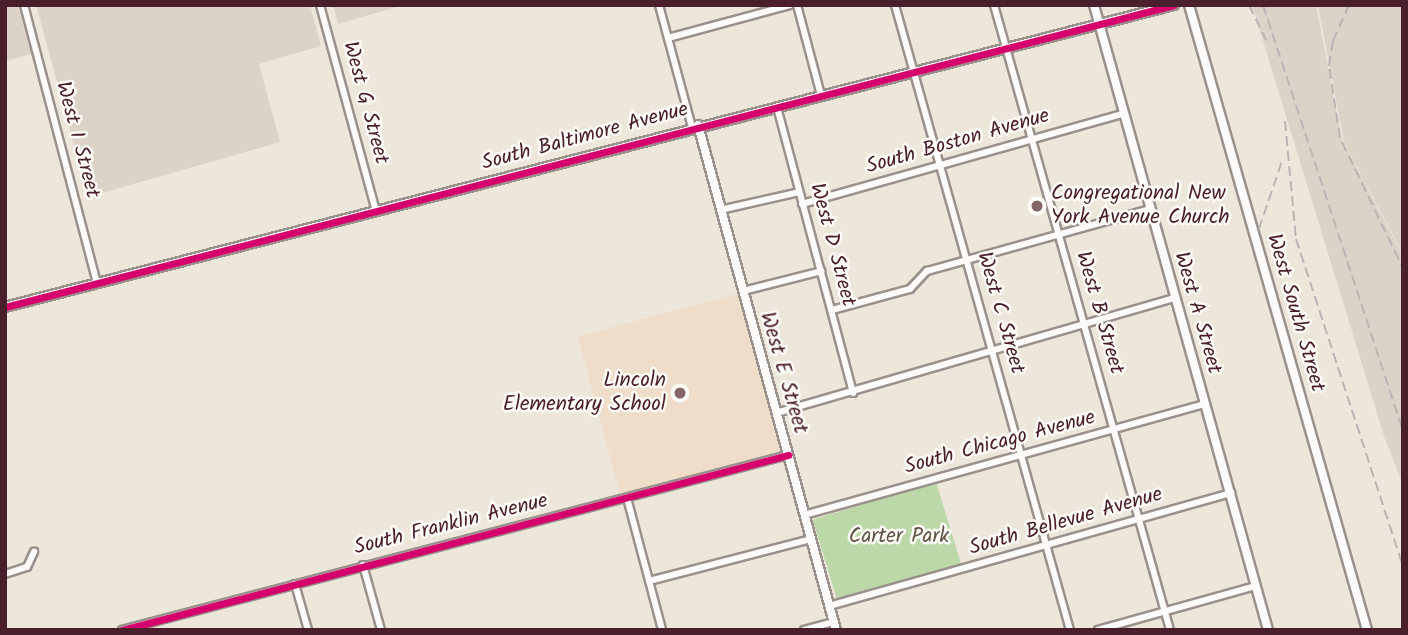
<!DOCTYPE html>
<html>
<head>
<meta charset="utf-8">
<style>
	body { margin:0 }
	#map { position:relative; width:1408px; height:635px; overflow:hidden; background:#ede6da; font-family:Kalam,sans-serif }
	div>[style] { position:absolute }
	.built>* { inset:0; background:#efddca; transform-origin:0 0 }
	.industrial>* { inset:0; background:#dcd2c8 }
	.green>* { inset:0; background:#bcd8a8; transform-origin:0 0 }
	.roads { filter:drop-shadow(2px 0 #9a908c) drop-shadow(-2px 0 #9a908c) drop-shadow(0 2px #9a908c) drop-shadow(0 -2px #9a908c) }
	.minor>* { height:6px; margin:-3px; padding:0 3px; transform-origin:3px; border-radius:3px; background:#fcfbf9 }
	.tertiary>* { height:8px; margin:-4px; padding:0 4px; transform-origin:4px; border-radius:4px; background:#fcfbf9 }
	.rail>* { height:2px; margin-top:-1px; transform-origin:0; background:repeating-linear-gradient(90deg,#bab4b4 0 10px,transparent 0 15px) }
	.cycleway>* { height:7px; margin:-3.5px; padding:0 3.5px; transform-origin:3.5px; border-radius:3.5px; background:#d6006c }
	.dots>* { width:19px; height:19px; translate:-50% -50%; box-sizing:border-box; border:4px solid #fdfcf7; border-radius:50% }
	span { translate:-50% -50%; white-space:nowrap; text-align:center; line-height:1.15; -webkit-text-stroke:5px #fdfcf7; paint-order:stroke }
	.street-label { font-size:21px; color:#4a1f2b }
	.poi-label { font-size:21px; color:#4a1f2b }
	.left { translate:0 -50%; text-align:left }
	.right { translate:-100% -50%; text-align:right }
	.park-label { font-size:21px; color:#605344 }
	.frame { position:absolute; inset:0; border:7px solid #4a1f2b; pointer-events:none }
</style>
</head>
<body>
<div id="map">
	<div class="built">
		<div style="left:740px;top:293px;width:163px;height:168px;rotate:75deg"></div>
	</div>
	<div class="industrial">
		<div style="clip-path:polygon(5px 5px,18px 5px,31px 54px,5px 61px)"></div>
		<div style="clip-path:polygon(41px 5px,310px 5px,321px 46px,259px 64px,280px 142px,88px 197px,37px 8px)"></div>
		<div style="clip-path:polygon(333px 5px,403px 5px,338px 24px)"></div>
		<div style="clip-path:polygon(1252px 5px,1316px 5px,1342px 139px,1403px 256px,1403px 485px,1384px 436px)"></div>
		<div style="clip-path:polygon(1318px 5px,1403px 5px,1403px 254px,1344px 142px)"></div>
	</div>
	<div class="green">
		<div style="left:936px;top:482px;width:88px;height:129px;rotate:73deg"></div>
	</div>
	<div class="roads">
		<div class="minor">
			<div style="left:24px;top:5px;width:287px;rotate:75.3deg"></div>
			<div style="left:320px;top:5px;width:213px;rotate:74.8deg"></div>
			<div style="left:659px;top:5px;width:126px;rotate:74.9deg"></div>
			<div style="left:797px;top:5px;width:93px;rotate:75.1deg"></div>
			<div style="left:895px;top:5px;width:649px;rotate:74.36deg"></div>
			<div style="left:994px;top:5px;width:649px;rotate:74.27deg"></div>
			<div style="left:668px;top:38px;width:126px;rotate:-15.1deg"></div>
			<div style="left:777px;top:107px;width:296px;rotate:75.1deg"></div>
			<div style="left:802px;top:204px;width:333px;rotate:-15.7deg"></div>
			<div style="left:720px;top:210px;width:81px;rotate:-12.8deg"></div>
			<div style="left:743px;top:291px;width:81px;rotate:-14.2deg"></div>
			<div style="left:832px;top:310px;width:81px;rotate:-15.1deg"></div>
			<div style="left:910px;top:289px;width:25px;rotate:-47deg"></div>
			<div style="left:927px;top:271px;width:231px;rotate:-15.5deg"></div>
			<div style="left:776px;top:413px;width:415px;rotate:-16.1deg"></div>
			<div style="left:627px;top:498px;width:137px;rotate:75.1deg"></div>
			<div style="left:804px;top:515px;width:416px;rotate:-15.5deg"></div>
			<div style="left:363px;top:565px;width:67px;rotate:74.5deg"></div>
			<div style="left:5px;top:574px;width:23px;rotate:-18deg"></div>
			<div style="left:27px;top:567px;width:17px;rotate:-65deg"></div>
			<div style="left:649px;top:581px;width:167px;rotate:-14.5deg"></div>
			<div style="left:295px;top:584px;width:48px;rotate:74.2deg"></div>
			<div style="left:829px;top:606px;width:418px;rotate:-15.7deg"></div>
			<div style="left:122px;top:630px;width:689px;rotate:-14.72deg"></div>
			<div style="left:804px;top:630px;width:31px;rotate:-15deg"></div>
			<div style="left:1098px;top:630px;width:164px;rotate:-15.6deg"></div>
		</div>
		<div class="tertiary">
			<div style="left:1094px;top:5px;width:649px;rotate:74.44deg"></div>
			<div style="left:1189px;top:5px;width:650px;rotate:74.1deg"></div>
			<div style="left:698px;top:125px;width:524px;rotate:74.72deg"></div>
			<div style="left:5px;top:307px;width:1207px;rotate:-14.49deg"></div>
		</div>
	</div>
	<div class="rail">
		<div style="left:1249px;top:5px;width:39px;rotate:64deg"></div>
		<div style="left:1263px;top:5px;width:449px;rotate:71.8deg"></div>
		<div style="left:1285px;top:121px;width:119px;rotate:84.7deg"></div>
		<div style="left:1296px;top:239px;width:344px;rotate:71.9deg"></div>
		<div style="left:1340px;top:138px;width:73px;rotate:-98.7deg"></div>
		<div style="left:1329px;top:66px;width:25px;rotate:-81deg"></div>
		<div style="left:1333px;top:41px;width:39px;rotate:-66deg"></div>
		<div style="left:1342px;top:142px;width:140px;rotate:64.2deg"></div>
		<div style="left:1259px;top:229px;width:72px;rotate:-71.3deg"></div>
	</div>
	<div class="cycleway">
		<div style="left:5px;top:307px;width:1207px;rotate:-14.49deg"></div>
		<div style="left:122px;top:630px;width:689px;rotate:-14.72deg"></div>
	</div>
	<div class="dots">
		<div style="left:1037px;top:206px;background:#836568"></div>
		<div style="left:680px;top:393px;background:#836568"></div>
	</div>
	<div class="street-label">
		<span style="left:365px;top:103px;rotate:75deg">West G Street</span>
		<span style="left:585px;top:137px;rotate:-15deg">South Baltimore Avenue</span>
		<span style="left:77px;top:140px;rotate:75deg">West I Street</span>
		<span style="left:958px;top:142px;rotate:-16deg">South Boston Avenue</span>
		<span style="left:832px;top:245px;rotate:75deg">West D Street</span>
		<span style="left:1000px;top:313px;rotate:74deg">West C Street</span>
		<span style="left:1099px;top:313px;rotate:74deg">West B Street</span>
		<span style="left:1197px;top:313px;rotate:74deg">West A Street</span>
		<span style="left:1295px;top:313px;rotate:74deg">West South Street</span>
		<span style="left:783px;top:373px;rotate:74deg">West E Street</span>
		<span style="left:1000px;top:443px;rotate:-15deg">South Chicago Avenue</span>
		<span style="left:1066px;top:522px;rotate:-16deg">South Bellevue Avenue</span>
		<span style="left:451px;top:525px;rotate:-14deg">South Franklin Avenue</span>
	</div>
	<div class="poi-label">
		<span class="left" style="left:1051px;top:206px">Congregational New<br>York Avenue Church</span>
		<span class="right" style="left:666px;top:393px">Lincoln<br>Elementary School</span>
	</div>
	<div class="park-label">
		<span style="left:899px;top:537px">Carter Park</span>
	</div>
	<div class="frame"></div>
</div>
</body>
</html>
